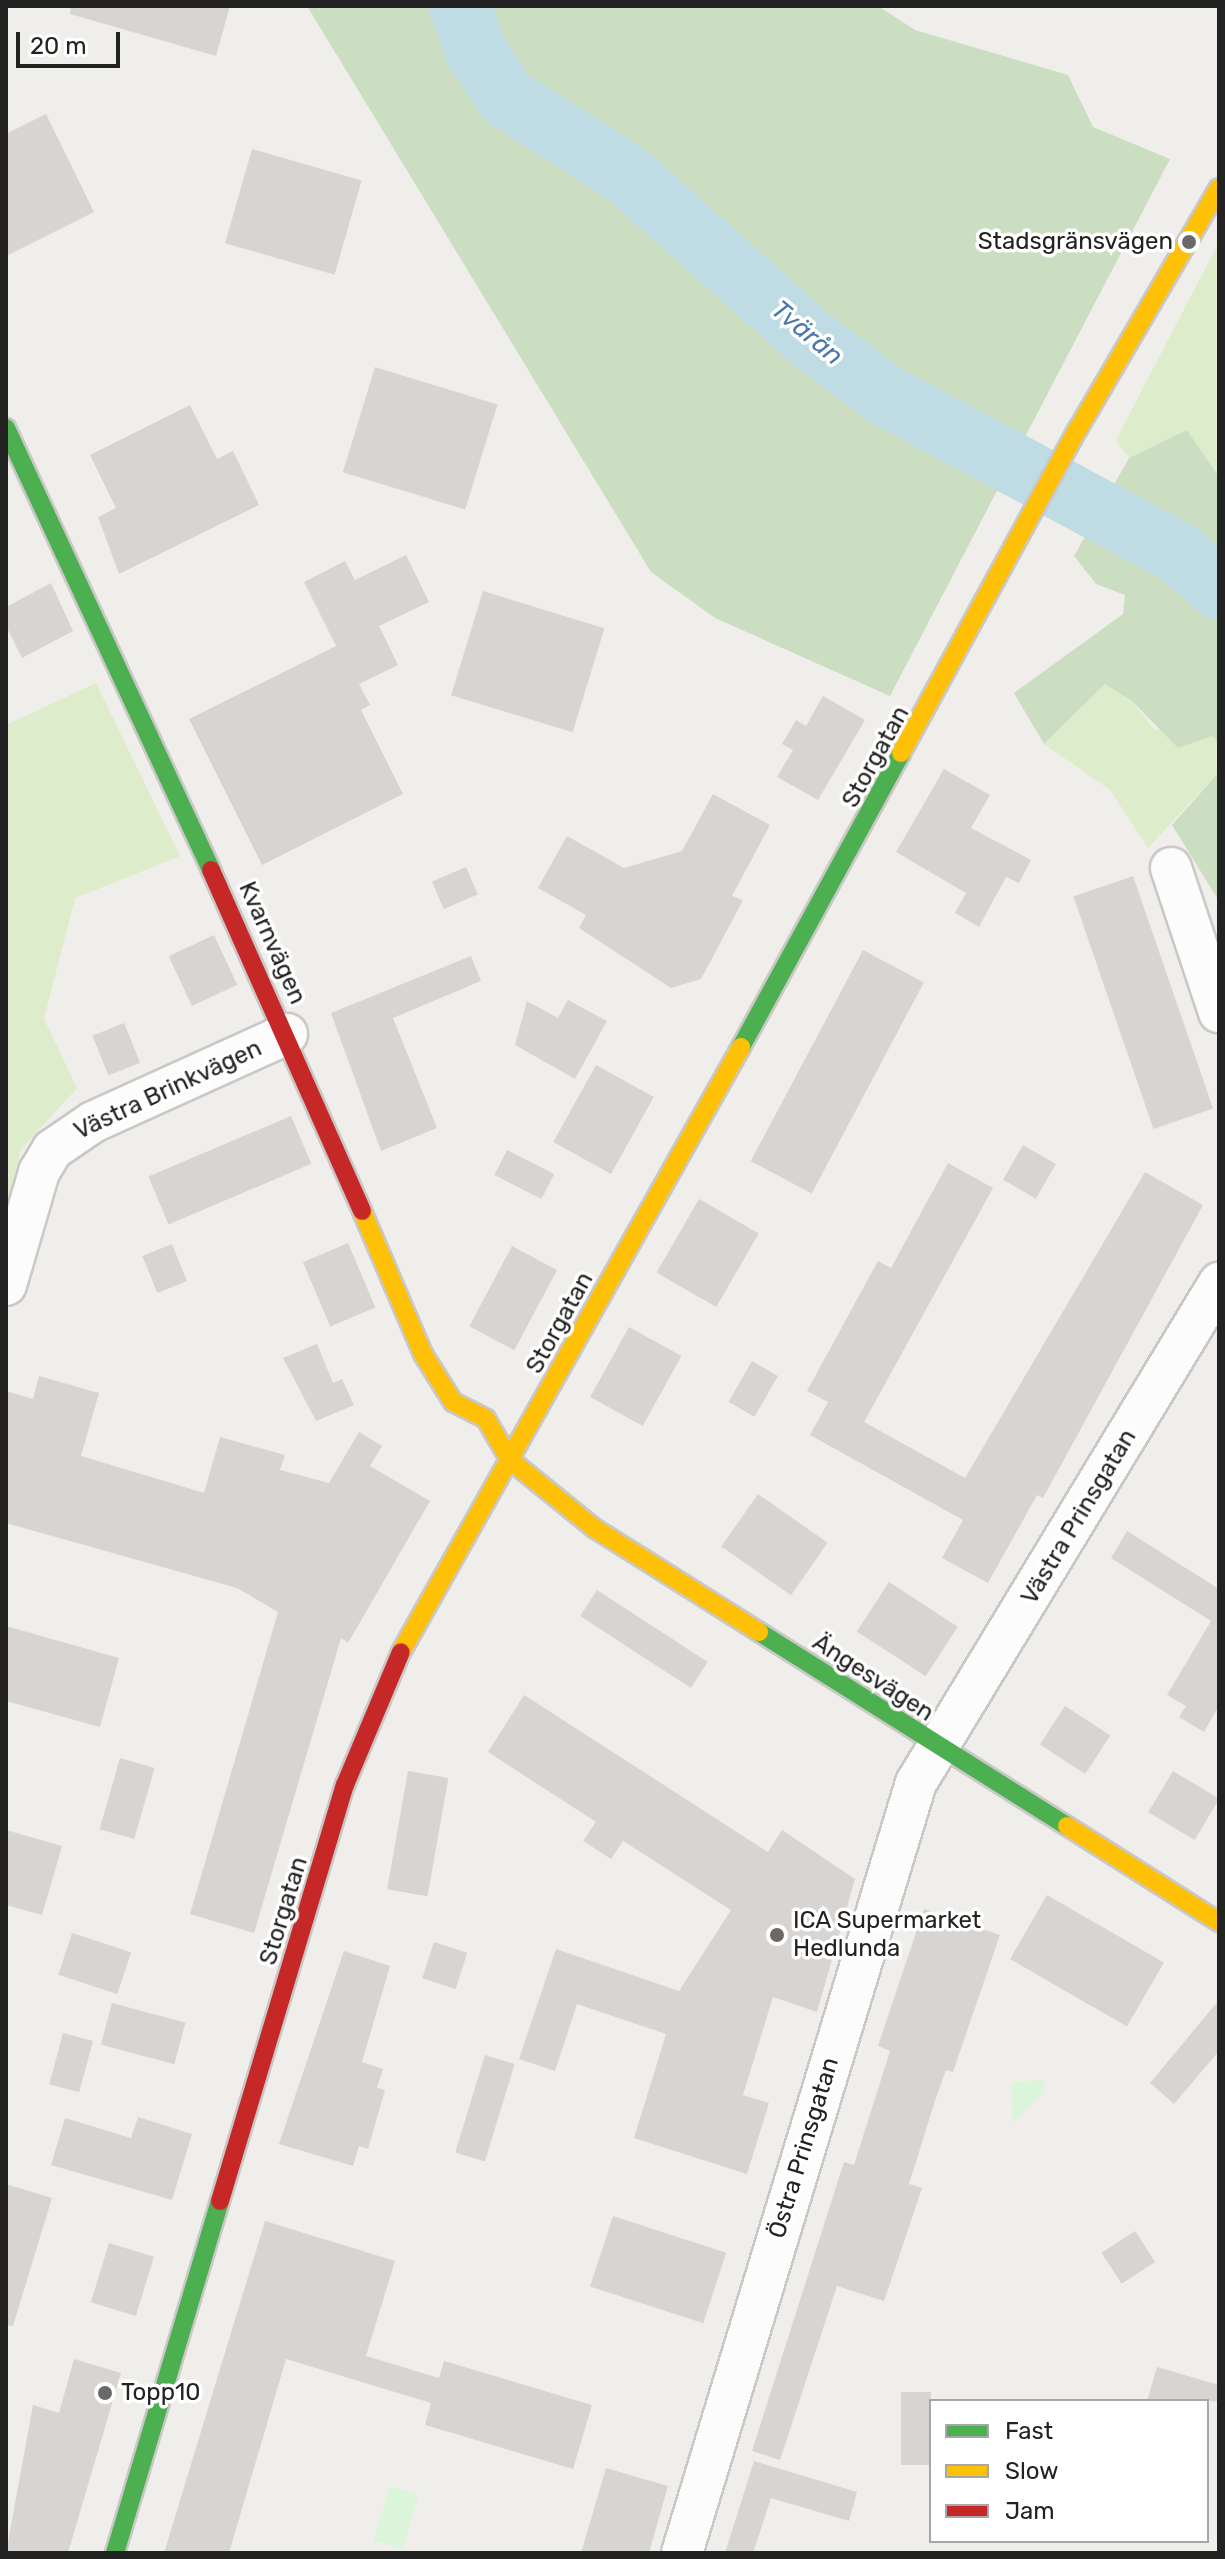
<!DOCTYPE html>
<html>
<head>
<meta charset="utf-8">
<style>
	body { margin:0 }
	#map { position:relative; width:1225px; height:2559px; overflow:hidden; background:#f0eeeb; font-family:Rubik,sans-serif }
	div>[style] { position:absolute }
	.grass>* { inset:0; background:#ddeccb }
	.forest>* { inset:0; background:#cbdec1 }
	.park>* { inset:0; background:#daf5da; transform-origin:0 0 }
	.river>* { height:62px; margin:-31px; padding:0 31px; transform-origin:31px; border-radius:31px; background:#bfdbe3 }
	.building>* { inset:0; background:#d7d4d2; transform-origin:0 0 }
	.roads { filter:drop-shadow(2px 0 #c9c8c7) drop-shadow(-2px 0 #c9c8c7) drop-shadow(0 2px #c9c8c7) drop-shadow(0 -2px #c9c8c7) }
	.street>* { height:40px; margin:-20px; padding:0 20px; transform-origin:20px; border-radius:20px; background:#fdfcfc }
	.fast>* { height:18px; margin:-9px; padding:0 9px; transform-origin:9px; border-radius:9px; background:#4caf50 }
	.slow>* { height:18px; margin:-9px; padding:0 9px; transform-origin:9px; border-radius:9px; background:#ffc107 }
	.jam>* { height:18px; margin:-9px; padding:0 9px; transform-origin:9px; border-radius:9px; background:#c62828 }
	.dots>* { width:22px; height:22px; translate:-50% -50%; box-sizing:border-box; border:4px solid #fff; border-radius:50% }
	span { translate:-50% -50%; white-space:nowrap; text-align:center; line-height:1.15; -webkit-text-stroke:7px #fff; paint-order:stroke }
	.poi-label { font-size:24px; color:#222 }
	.right { translate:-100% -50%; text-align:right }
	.left { translate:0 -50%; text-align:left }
	.street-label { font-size:24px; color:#222 }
	.water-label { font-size:26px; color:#4a7aab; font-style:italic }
	.frame { position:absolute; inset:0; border:8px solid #222; pointer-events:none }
	.legend { position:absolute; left:929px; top:2399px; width:280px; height:144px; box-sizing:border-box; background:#fff; border:2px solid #a7a7a7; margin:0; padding:10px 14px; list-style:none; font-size:24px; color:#222 }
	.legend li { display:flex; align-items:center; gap:16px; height:40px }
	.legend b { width:40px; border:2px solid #a7a7a7 }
	.scale { position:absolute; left:16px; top:32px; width:104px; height:36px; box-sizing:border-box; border:4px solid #222; border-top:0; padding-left:10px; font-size:24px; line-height:28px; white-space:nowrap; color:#222; -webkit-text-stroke:6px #fff; paint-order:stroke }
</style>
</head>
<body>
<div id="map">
	<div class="grass">
		<div style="clip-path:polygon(1219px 242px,1219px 477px,1187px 430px,1129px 458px,1116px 440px)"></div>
		<div style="clip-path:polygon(96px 683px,180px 856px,75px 898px,44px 1019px,77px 1088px,21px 1149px,6px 1210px,6px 725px)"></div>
		<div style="clip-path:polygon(1105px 684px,1132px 701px,1154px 729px,1212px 736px,1219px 743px,1219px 772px,1148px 848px,1110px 790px,1044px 744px)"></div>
	</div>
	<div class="forest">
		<div style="clip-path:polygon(307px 6px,878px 6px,915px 30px,1068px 75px,1093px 127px,1170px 159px,890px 696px,715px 618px,651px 572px)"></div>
		<div style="clip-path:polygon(1187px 430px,1219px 477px,1219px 743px,1212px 736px,1178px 748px,1132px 701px,1105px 684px,1044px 744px,1014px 693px,1123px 614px,1125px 595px,1096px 584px,1074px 556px,1129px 458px)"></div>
		<div style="clip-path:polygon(1219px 772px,1219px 901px,1172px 825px)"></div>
	</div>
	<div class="park">
		<div style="clip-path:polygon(1044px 2080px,1044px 2093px,1013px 2123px,1011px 2082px)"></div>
		<div style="left:390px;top:2486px;width:30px;height:57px;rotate:17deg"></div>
	</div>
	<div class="river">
		<div style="left:460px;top:6px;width:48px;rotate:70.4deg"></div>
		<div style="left:476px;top:51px;width:56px;rotate:56.6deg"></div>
		<div style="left:507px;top:98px;width:141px;rotate:32.6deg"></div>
		<div style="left:626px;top:174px;width:249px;rotate:41.7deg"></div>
		<div style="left:812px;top:340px;width:91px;rotate:37deg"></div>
		<div style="left:885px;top:395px;width:335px;rotate:28.3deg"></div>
		<div style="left:1180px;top:554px;width:52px;rotate:41.9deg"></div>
	</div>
	<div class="building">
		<div style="clip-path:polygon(71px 6px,230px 6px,216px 56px,70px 14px)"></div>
		<div style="clip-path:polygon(46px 114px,94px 212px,6px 256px,6px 134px)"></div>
		<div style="left:252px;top:149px;width:114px;height:98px;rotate:16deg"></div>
		<div style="left:375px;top:367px;width:128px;height:110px;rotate:17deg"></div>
		<div style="clip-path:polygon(190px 405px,217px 459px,233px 451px,259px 505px,119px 574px,98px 517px,116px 508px,90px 455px)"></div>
		<div style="clip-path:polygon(406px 555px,429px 602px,379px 626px,398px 665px,359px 684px,370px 705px,361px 710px,403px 794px,262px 865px,189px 719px,336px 646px,304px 582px,345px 561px,355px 580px)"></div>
		<div style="clip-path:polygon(51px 583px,73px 631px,22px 658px,6px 626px,6px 607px)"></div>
		<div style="left:483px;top:591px;width:127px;height:109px;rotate:17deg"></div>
		<div style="clip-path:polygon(823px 696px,865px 720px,818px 800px,777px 777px,793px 750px,782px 744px,796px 720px,806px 726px)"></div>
		<div style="clip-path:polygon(944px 769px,990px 795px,971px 828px,1031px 860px,1019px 883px,1006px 877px,979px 927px,955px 913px,966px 893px,896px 852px)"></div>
		<div style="clip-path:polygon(713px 794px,770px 825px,732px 896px,743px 900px,701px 979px,671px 988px,579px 928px,586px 915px,538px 888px,567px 836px,624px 868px,682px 851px)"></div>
		<div style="left:466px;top:867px;width:30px;height:37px;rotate:67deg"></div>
		<div style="left:1133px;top:876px;width:246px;height:63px;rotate:71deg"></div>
		<div style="left:214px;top:935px;width:55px;height:50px;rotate:65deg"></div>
		<div style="left:863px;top:950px;width:69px;height:239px;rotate:28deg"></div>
		<div style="clip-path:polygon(471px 956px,481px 981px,393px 1018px,437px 1128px,381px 1151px,331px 1013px)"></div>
		<div style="clip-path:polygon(568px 1000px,607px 1021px,575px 1079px,515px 1045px,527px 1001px,558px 1018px)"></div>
		<div style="left:124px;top:1023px;width:43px;height:34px;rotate:68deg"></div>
		<div style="left:596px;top:1065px;width:66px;height:88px;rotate:29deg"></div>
		<div style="left:291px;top:1116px;width:52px;height:155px;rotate:67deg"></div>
		<div style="left:1023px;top:1145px;width:38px;height:40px;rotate:30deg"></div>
		<div style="left:507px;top:1150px;width:53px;height:28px;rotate:27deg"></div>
		<div style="clip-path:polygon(948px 1163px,993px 1188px,864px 1422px,965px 1478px,1145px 1172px,1203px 1205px,1043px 1498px,1037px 1495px,988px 1583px,942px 1558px,963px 1520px,810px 1435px,828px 1402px,807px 1391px,878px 1261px,891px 1268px)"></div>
		<div style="left:699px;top:1199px;width:69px;height:85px;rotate:30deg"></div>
		<div style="left:348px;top:1243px;width:70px;height:49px;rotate:67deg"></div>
		<div style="left:172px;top:1244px;width:40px;height:32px;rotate:68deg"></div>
		<div style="left:512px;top:1246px;width:51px;height:91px;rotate:28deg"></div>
		<div style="left:629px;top:1327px;width:60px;height:80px;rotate:29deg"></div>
		<div style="clip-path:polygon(317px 1344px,333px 1383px,342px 1379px,354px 1405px,316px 1421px,283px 1358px)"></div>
		<div style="left:752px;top:1361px;width:30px;height:47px;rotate:30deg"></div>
		<div style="clip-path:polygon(39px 1376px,99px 1393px,81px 1456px,204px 1493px,220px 1437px,285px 1455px,280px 1470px,329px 1483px,359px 1432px,382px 1446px,370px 1466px,430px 1501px,348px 1643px,341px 1638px,254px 1933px,190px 1914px,278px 1612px,237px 1588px,6px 1523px,6px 1391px,33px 1399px)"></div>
		<div style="left:758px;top:1494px;width:85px;height:64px;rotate:35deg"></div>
		<div style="clip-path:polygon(1127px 1531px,1219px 1589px,1219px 1706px,1204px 1732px,1179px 1717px,1186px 1706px,1167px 1695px,1211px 1621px,1111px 1558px)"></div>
		<div style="left:889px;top:1582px;width:82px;height:59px;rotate:33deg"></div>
		<div style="left:597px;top:1590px;width:132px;height:31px;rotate:33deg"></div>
		<div style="clip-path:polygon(6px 1626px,119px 1658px,100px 1727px,6px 1701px)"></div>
		<div style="clip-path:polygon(524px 1695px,768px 1852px,782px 1830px,855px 1879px,817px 2012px,773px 1997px,743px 2095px,769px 2103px,747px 2174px,634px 2138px,666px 2034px,577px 2004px,555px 2071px,519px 2059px,556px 1949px,679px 1991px,731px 1910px,623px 1841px,611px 1859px,583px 1841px,596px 1822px,488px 1752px)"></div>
		<div style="left:1065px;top:1706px;width:54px;height:46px;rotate:33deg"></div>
		<div style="left:120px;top:1758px;width:36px;height:74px;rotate:16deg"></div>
		<div style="left:408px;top:1771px;width:41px;height:120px;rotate:10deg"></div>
		<div style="left:1173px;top:1771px;width:54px;height:48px;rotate:31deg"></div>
		<div style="clip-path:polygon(6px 1830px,62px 1846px,42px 1915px,6px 1905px)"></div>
		<div style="left:1047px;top:1895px;width:135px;height:74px;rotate:30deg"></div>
		<div style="clip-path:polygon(924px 1909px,1000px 1935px,953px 2072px,946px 2070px,935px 2101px,909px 2184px,922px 2188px,884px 2301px,837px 2286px,780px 2460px,752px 2451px,844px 2162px,854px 2165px,890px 2051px,878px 2046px)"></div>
		<div style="left:72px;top:1933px;width:62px;height:44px;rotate:18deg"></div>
		<div style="left:434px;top:1942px;width:35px;height:38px;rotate:18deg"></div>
		<div style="clip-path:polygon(344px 1951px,390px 1966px,362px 2062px,383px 2069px,377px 2088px,385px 2090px,368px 2149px,359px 2146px,353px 2166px,279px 2144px)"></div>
		<div style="clip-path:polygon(1219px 2000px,1219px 2051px,1174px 2104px,1150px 2083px)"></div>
		<div style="left:112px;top:2003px;width:76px;height:43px;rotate:15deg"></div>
		<div style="left:63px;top:2033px;width:31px;height:53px;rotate:15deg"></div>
		<div style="left:485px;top:2055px;width:31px;height:102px;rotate:17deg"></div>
		<div style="clip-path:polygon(138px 2117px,192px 2134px,172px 2200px,51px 2165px,65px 2118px,131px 2138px)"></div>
		<div style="clip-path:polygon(6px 2184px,52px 2198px,13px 2326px,6px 2325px)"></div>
		<div style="left:613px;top:2216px;width:119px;height:74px;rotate:18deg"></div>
		<div style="clip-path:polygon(265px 2221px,395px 2261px,366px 2356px,439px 2378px,444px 2361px,592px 2405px,573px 2469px,425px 2425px,431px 2403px,286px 2359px,229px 2553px,164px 2553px)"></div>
		<div style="left:1135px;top:2231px;width:37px;height:40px;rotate:57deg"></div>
		<div style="left:109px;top:2243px;width:47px;height:62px;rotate:17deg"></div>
		<div style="clip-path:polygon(74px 2359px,121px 2373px,68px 2553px,6px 2553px,33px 2405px,59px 2413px)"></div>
		<div style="clip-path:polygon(1157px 2367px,1219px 2385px,1219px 2401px,1147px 2401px)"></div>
		<div style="left:901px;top:2392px;width:30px;height:73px"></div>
		<div style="clip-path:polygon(754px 2461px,857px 2492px,849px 2521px,771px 2498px,753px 2553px,725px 2553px)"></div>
		<div style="clip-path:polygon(606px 2468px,668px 2486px,649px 2553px,581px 2553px)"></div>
	</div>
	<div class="roads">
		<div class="street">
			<div style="left:1171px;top:868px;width:152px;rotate:71.6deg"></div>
			<div style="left:6px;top:1285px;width:118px;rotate:-73.7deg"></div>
			<div style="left:39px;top:1172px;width:26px;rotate:-59deg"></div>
			<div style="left:52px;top:1150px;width:50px;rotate:-34.3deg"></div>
			<div style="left:93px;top:1122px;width:213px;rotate:-24.4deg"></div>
			<div style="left:682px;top:2553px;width:805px;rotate:-73.1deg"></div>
			<div style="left:916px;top:1783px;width:585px;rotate:-58.78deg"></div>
		</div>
		<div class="fast">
			<div style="left:6px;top:428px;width:487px;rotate:65.1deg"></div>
			<div style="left:741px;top:1047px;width:335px;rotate:-61.4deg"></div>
			<div style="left:759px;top:1632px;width:364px;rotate:32.2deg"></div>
			<div style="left:115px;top:2553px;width:367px;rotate:-73.4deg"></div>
		</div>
		<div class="slow">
			<div style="left:901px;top:753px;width:369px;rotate:-61.4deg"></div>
			<div style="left:1078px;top:429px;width:279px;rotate:-59.7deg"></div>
			<div style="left:362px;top:1211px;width:155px;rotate:66.9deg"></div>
			<div style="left:423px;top:1354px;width:57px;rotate:58deg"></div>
			<div style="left:453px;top:1402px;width:37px;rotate:27deg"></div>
			<div style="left:486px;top:1419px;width:48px;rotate:59.7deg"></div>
			<div style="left:510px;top:1460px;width:108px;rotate:39deg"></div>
			<div style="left:594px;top:1528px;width:195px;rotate:32.2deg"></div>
			<div style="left:401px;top:1652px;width:694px;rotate:-60.66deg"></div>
			<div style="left:1067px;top:1826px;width:180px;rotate:32.3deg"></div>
		</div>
		<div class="jam">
			<div style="left:211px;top:870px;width:373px;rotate:66.1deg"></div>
			<div style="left:220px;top:2201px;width:434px;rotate:-73.3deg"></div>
			<div style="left:345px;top:1785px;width:144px;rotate:-67.2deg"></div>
		</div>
	</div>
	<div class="dots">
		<div style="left:1189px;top:242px;background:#6a6968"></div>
		<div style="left:777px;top:1935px;background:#6a6968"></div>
		<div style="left:105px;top:2393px;background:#6a6968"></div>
	</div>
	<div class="poi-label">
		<span class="right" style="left:1173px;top:242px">Stadsgränsvägen</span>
		<span class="left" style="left:793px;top:1935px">ICA Supermarket<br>Hedlunda</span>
		<span class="left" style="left:121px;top:2393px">Topp10</span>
	</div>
	<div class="street-label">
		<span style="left:876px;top:757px;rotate:-61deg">Storgatan</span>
		<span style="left:272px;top:943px;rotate:66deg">Kvarnvägen</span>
		<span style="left:168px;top:1090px;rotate:-25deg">Västra Brinkvägen</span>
		<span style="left:560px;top:1323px;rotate:-61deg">Storgatan</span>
		<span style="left:1079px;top:1517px;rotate:-59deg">Västra Prinsgatan</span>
		<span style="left:873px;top:1678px;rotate:33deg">Ängesvägen</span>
		<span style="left:284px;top:1911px;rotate:-73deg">Storgatan</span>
		<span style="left:804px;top:2148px;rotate:-73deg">Östra Prinsgatan</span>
	</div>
	<div class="water-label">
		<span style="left:807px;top:333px;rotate:40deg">Tvärån</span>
	</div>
	<div class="frame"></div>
	<ul class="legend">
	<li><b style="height:10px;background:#4caf50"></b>Fast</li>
	<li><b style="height:10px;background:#ffc107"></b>Slow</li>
	<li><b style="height:10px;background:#c62828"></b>Jam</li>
	</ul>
	<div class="scale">20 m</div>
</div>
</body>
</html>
